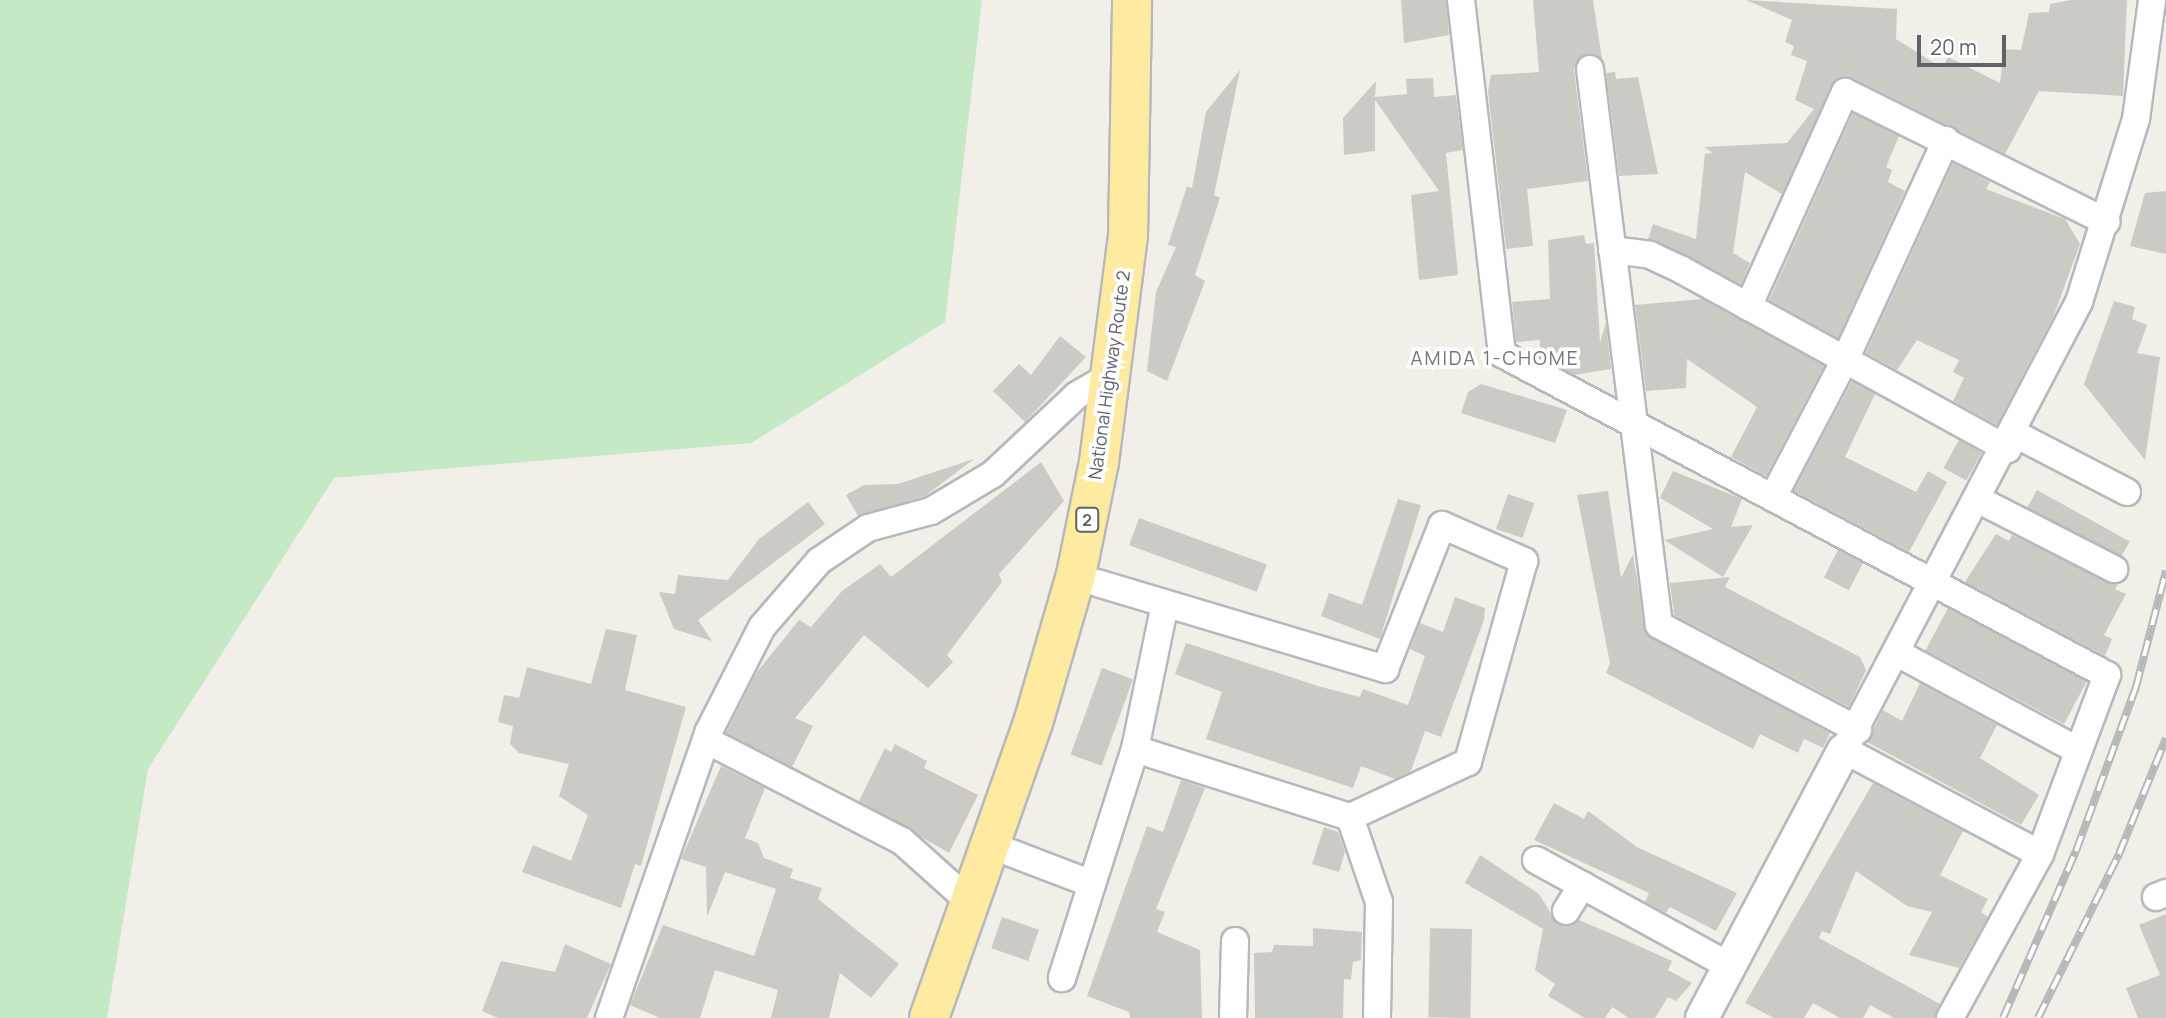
<!DOCTYPE html>
<html>
<head>
<meta charset="utf-8">
<style>
	body { margin:0 }
	#map { position:relative; width:2166px; height:1018px; overflow:hidden; background:#f1efe8; font-family:Manrope,sans-serif }
	div>[style] { position:absolute }
	.green>* { inset:0; background:#c5e8c5 }
	.building>* { inset:0; background:#cccac5; transform-origin:0 0 }
	.roads { filter:drop-shadow(2px 0 #b5b8bc) drop-shadow(-2px 0 #b5b8bc) drop-shadow(0 2px #b5b8bc) drop-shadow(0 -2px #b5b8bc) }
	.minor>* { height:26px; margin:-13px; padding:0 13px; transform-origin:13px; border-radius:13px; background:#fff }
	.tertiary>* { height:32px; margin:-16px; padding:0 16px; transform-origin:16px; border-radius:16px; background:#fff }
	.trunk>* { height:38px; margin:-19px; padding:0 19px; transform-origin:19px; border-radius:19px; background:#feeaa1 }
	.rail>* { height:8px; margin-top:-4px; transform-origin:0; background:repeating-linear-gradient(90deg,#fff 0 16px,#b6b7b8 0 32px); box-sizing:border-box; border-block:2px solid #b6b7b8 }
	span { translate:-50% -50%; white-space:nowrap; text-align:center; line-height:1.15; -webkit-text-stroke:7px #fff; paint-order:stroke }
	.shield-label span { padding:2px 5px; background:#fff; border:2px solid; border-radius:5px; -webkit-text-stroke-width:0 }
	.shield-label { font-size:16px; color:#5f6368; font-weight:700 }
	.street-label { font-size:18px; color:#5f6368 }
	.neighbourhood-label { font-size:19px; color:#70757a; letter-spacing:2px }
	.scale { position:absolute; left:1917px; top:35px; width:89px; height:32px; box-sizing:border-box; border:4px solid #5f6368; border-top:0; padding-left:9px; font-size:21px; line-height:24px; white-space:nowrap; color:#5f6368; -webkit-text-stroke:5px #fff; paint-order:stroke }
</style>
</head>
<body>
<div id="map">
	<div class="green">
		<div style="clip-path:polygon(0 0,982px 0,945px 322px,751px 443px,334px 478px,148px 769px,107px 1018px,0 1018px)"></div>
	</div>
	<div class="building">
		<div style="clip-path:polygon(1401px 0,1446px 0,1449px 35px,1404px 43px)"></div>
		<div style="clip-path:polygon(1533px 0,1593px 0,1602px 59px,1581px 56px,1574px 70px,1588px 181px,1527px 189px,1533px 246px,1506px 249px,1488px 92px,1491px 75px,1539px 72px)"></div>
		<div style="clip-path:polygon(1746px 0,1897px 9px,1896px 39px,1942px 68px,1948px 57px,2000px 83px,2004px 49px,2021px 50px,2029px 13px,2049px 12px,2050px 4px,2071px 0,2127px 0,2123px 96px,2039px 91px,2005px 154px,1852px 78px,1837px 79px,1782px 194px,1745px 172px,1733px 253px,1750px 263px,1741px 284px,1648px 239px,1653px 224px,1696px 239px,1705px 154px,1713px 153px,1704px 147px,1787px 143px,1814px 109px,1795px 100px,1807px 61px,1791px 55px,1794px 46px,1785px 42px,1792px 20px)"></div>
		<div style="clip-path:polygon(1240px 70px,1214px 195px,1220px 198px,1195px 275px,1205px 281px,1167px 381px,1147px 371px,1156px 292px,1176px 247px,1168px 245px,1187px 186px,1192px 188px,1206px 112px)"></div>
		<div style="clip-path:polygon(1615px 72px,1616px 79px,1638px 77px,1658px 174px,1619px 176px,1606px 73px)"></div>
		<div style="clip-path:polygon(1433px 78px,1434px 97px,1456px 95px,1463px 150px,1446px 153px,1458px 275px,1419px 280px,1411px 195px,1439px 191px,1375px 100px,1375px 151px,1344px 155px,1343px 118px,1376px 81px,1375px 97px,1407px 94px,1406px 79px)"></div>
		<div style="clip-path:polygon(1853px 113px,1899px 136px,1886px 167px,1892px 170px,1888px 182px,1905px 191px,1838px 338px,1769px 300px)"></div>
		<div style="clip-path:polygon(1953px 163px,1990px 182px,1986px 189px,2065px 219px,2080px 244px,2054px 315px,1997px 425px,1953px 401px,1964px 378px,1953px 372px,1959px 360px,1917px 340px,1897px 370px,1866px 353px)"></div>
		<div style="clip-path:polygon(2166px 191px,2166px 254px,2130px 246px,2145px 193px)"></div>
		<div style="clip-path:polygon(1584px 235px,1586px 244px,1594px 243px,1600px 342px,1606px 323px,1611px 369px,1574px 375px,1540px 357px,1540px 340px,1516px 342px,1512px 302px,1550px 299px,1548px 240px)"></div>
		<div style="clip-path:polygon(1702px 299px,1824px 366px,1766px 476px,1731px 457px,1757px 407px,1687px 359px,1686px 388px,1646px 391px,1635px 305px)"></div>
		<div style="clip-path:polygon(2114px 301px,2135px 307px,2132px 319px,2147px 325px,2137px 353px,2160px 357px,2145px 460px,2084px 384px)"></div>
		<div style="clip-path:polygon(1060px 336px,1086px 357px,1025px 422px,993px 391px,1019px 364px,1031px 375px)"></div>
		<div style="clip-path:polygon(1852px 381px,1875px 394px,1845px 457px,1916px 492px,1928px 471px,1947px 482px,1909px 552px,1794px 491px)"></div>
		<div style="clip-path:polygon(1481px 384px,1567px 410px,1555px 443px,1461px 413px,1468px 392px)"></div>
		<div style="left:1959px;top:440px;width:26px;height:32px;rotate:29deg"></div>
		<div style="clip-path:polygon(974px 459px,925px 496px,858px 516px,846px 495px,864px 485px,898px 484px)"></div>
		<div style="clip-path:polygon(1041px 462px,1064px 501px,999px 574px,1002px 582px,947px 655px,953px 662px,928px 688px,864px 635px,795px 718px,813px 726px,792px 767px,726px 733px,757px 672px,799px 620px,811px 627px,842px 591px,880px 564px,891px 577px)"></div>
		<div style="clip-path:polygon(1673px 471px,1742px 499px,1731px 527px,1753px 525px,1723px 577px,1664px 540px,1713px 529px,1660px 498px)"></div>
		<div style="left:2037px;top:490px;width:106px;height:20px;rotate:29deg"></div>
		<div style="clip-path:polygon(1608px 491px,1621px 578px,1633px 554px,1646px 634px,1830px 733px,1823px 748px,1804px 739px,1798px 753px,1760px 734px,1753px 749px,1606px 673px,1610px 663px,1577px 495px)"></div>
		<div style="left:1508px;top:494px;width:28px;height:37px;rotate:19deg"></div>
		<div style="clip-path:polygon(1398px 499px,1421px 505px,1380px 639px,1321px 616px,1329px 593px,1362px 605px)"></div>
		<div style="clip-path:polygon(808px 502px,825px 524px,698px 620px,712px 641px,674px 629px,659px 592px,675px 594px,678px 575px,728px 580px,759px 539px)"></div>
		<div style="left:1139px;top:518px;width:136px;height:29px;rotate:20deg"></div>
		<div style="clip-path:polygon(1996px 534px,2009px 541px,2012px 535px,2118px 584px,2115px 589px,2126px 594px,2104px 635px,2112px 639px,2105px 656px,1965px 582px)"></div>
		<div style="left:1838px;top:550px;width:28px;height:31px;rotate:27deg"></div>
		<div style="clip-path:polygon(1730px 577px,1725px 587px,1860px 657px,1866px 670px,1849px 707px,1674px 615px,1670px 583px)"></div>
		<div style="clip-path:polygon(1455px 597px,1485px 608px,1484px 620px,1441px 737px,1425px 731px,1411px 771px,1395px 779px,1361px 766px,1353px 788px,1206px 739px,1222px 692px,1175px 674px,1186px 643px,1318px 686px,1360px 697px,1363px 689px,1408px 705px,1425px 656px,1410px 649px,1420px 623px,1443px 632px)"></div>
		<div style="left:1948px;top:608px;width:157px;height:48px;rotate:28deg"></div>
		<div style="clip-path:polygon(606px 629px,637px 635px,625px 690px,686px 707px,641px 866px,635px 864px,621px 908px,522px 872px,533px 845px,571px 861px,588px 815px,559px 796px,569px 764px,519px 753px,510px 744px,513px 726px,498px 722px,504px 695px,519px 698px,527px 667px,591px 684px)"></div>
		<div style="left:1102px;top:668px;width:33px;height:92px;rotate:20deg"></div>
		<div style="clip-path:polygon(1920px 683px,1997px 725px,1980px 758px,2039px 795px,2021px 825px,1867px 742px,1883px 710px,1902px 721px)"></div>
		<div style="clip-path:polygon(895px 744px,927px 761px,924px 768px,978px 795px,949px 853px,859px 801px,885px 748px,891px 752px)"></div>
		<div style="clip-path:polygon(721px 766px,765px 788px,745px 838px,758px 843px,764px 858px,793px 869px,790px 878px,822px 888px,818px 899px,899px 964px,871px 998px,840px 973px,829px 1018px,771px 1018px,778px 990px,715px 970px,700px 1018px,660px 1018px,630px 1005px,663px 925px,754px 956px,776px 889px,725px 872px,707px 917px,706px 867px,681px 859px)"></div>
		<div style="clip-path:polygon(1181px 780px,1205px 788px,1156px 909px,1165px 912px,1157px 932px,1200px 950px,1202px 1018px,1130px 1018px,1129px 1012px,1087px 996px,1147px 826px,1163px 832px)"></div>
		<div style="clip-path:polygon(1873px 783px,1963px 831px,1940px 875px,1988px 899px,1981px 912px,1988px 917px,1959px 968px,1909px 955px,1932px 912px,1907px 906px,1856px 871px,1830px 934px,1822px 931px,1819px 938px,1940px 1004px,1934px 1018px,1894px 1018px,1870px 1005px,1863px 1018px,1840px 1018px,1813px 1003px,1804px 1018px,1774px 1018px,1745px 1003px)"></div>
		<div style="clip-path:polygon(1554px 803px,1584px 819px,1588px 811px,1637px 847px,1737px 893px,1716px 931px,1670px 907px,1666px 913px,1645px 902px,1649px 893px,1534px 840px)"></div>
		<div style="clip-path:polygon(1324px 827px,1338px 832px,1345px 852px,1339px 872px,1312px 864px)"></div>
		<div style="clip-path:polygon(1480px 855px,1539px 894px,1558px 925px,1579px 920px,1621px 938px,1672px 961px,1668px 970px,1692px 983px,1676px 1001px,1668px 997px,1655px 1018px,1629px 1018px,1612px 1007px,1605px 1018px,1585px 1018px,1548px 996px,1555px 984px,1535px 970px,1543px 929px,1465px 883px)"></div>
		<div style="clip-path:polygon(2166px 914px,2166px 1018px,2138px 1018px,2126px 988px,2160px 975px,2139px 925px)"></div>
		<div style="left:1002px;top:917px;width:39px;height:33px;rotate:19deg"></div>
		<div style="clip-path:polygon(1313px 928px,1362px 932px,1361px 960px,1353px 962px,1351px 980px,1344px 979px,1343px 1018px,1255px 1018px,1254px 953px,1272px 952px,1274px 945px,1313px 946px)"></div>
		<div style="left:1472px;top:929px;width:89px;height:42px;rotate:91deg"></div>
		<div style="clip-path:polygon(565px 944px,611px 964px,587px 1018px,498px 1018px,482px 1011px,501px 961px,555px 972px)"></div>
	</div>
	<div class="roads">
		<div class="minor">
			<div style="left:1461px;top:0;width:356px;rotate:83.4deg"></div>
			<div style="left:1502px;top:354px;width:685px;rotate:27.95deg"></div>
			<div style="left:2107px;top:675px;width:191px;rotate:110.5deg"></div>
			<div style="left:1590px;top:69px;width:560px;rotate:82.93deg"></div>
			<div style="left:1659px;top:625px;width:225px;rotate:27.8deg"></div>
			<div style="left:1612px;top:250px;width:38px;rotate:7deg"></div>
			<div style="left:1650px;top:255px;width:33px;rotate:25deg"></div>
			<div style="left:1680px;top:269px;width:374px;rotate:28.8deg"></div>
			<div style="left:1748px;top:307px;width:236px;rotate:-65.7deg"></div>
			<div style="left:1845px;top:92px;width:292px;rotate:26.4deg"></div>
			<div style="left:2015px;top:434px;width:126px;rotate:27.4deg"></div>
			<div style="left:1773px;top:497px;width:155px;rotate:-62.3deg"></div>
			<div style="left:1845px;top:360px;width:242px;rotate:-65.3deg"></div>
			<div style="left:1979px;top:500px;width:152px;rotate:27.1deg"></div>
			<div style="left:1097px;top:583px;width:301px;rotate:16.6deg"></div>
			<div style="left:1385px;top:669px;width:155px;rotate:-68.4deg"></div>
			<div style="left:1442px;top:525px;width:90px;rotate:23.7deg"></div>
			<div style="left:1524px;top:561px;width:209px;rotate:105.6deg"></div>
			<div style="left:1468px;top:762px;width:130px;rotate:155deg"></div>
			<div style="left:1350px;top:817px;width:90px;rotate:71.2deg"></div>
			<div style="left:1379px;top:902px;width:116px;rotate:91deg"></div>
			<div style="left:1165px;top:604px;width:148px;rotate:101.7deg"></div>
			<div style="left:1135px;top:749px;width:142px;rotate:107.7deg"></div>
			<div style="left:1092px;top:884px;width:99px;rotate:107.7deg"></div>
			<div style="left:1062px;top:978px;width:240px;rotate:-72.3deg"></div>
			<div style="left:1135px;top:749px;width:225px;rotate:17.6deg"></div>
			<div style="left:1899px;top:654px;width:204px;rotate:28.3deg"></div>
			<div style="left:706px;top:740px;width:220px;rotate:27.3deg"></div>
			<div style="left:902px;top:841px;width:91px;rotate:41.9deg"></div>
			<div style="left:990px;top:845px;width:109px;rotate:20.9deg"></div>
			<div style="left:1536px;top:860px;width:221px;rotate:28.7deg"></div>
			<div style="left:2156px;top:897px;width:11px;rotate:-22deg"></div>
			<div style="left:1566px;top:911px;width:31px;rotate:-58deg"></div>
			<div style="left:609px;top:1018px;width:302px;rotate:-70.8deg"></div>
			<div style="left:708px;top:733px;width:119px;rotate:-63deg"></div>
			<div style="left:762px;top:627px;width:87px;rotate:-49.2deg"></div>
			<div style="left:819px;top:561px;width:59px;rotate:-34deg"></div>
			<div style="left:868px;top:528px;width:65px;rotate:-15.1deg"></div>
			<div style="left:931px;top:511px;width:72px;rotate:-30.8deg"></div>
			<div style="left:993px;top:474px;width:115px;rotate:-43.2deg"></div>
			<div style="left:1077px;top:395px;width:38px;rotate:-30deg"></div>
			<div style="left:1233px;top:1018px;width:77px;rotate:-88.5deg"></div>
			<div style="left:1950px;top:1018px;width:187px;rotate:-61.2deg"></div>
			<div style="left:2040px;top:854px;width:222px;rotate:-152deg"></div>
			<div style="left:1844px;top:750px;width:506px;rotate:-62.32deg"></div>
			<div style="left:2079px;top:302px;width:192px;rotate:-72.7deg"></div>
			<div style="left:2136px;top:119px;width:120px;rotate:-82.3deg"></div>
		</div>
		<div class="tertiary">
			<div style="left:1702px;top:1018px;width:303px;rotate:-62.1deg"></div>
		</div>
		<div class="trunk">
			<div style="left:929px;top:1018px;width:313px;rotate:-70.6deg"></div>
			<div style="left:1033px;top:723px;width:154px;rotate:-73.8deg"></div>
			<div style="left:1076px;top:575px;width:115px;rotate:-78.5deg"></div>
			<div style="left:1099px;top:462px;width:228px;rotate:-82.7deg"></div>
			<div style="left:1128px;top:236px;width:236px;rotate:-89deg"></div>
		</div>
	</div>
	<div class="rail">
		<div style="left:2003px;top:1018px;width:182px;rotate:-66.4deg"></div>
		<div style="left:2076px;top:851px;width:175px;rotate:-69.9deg"></div>
		<div style="left:2136px;top:687px;width:120px;rotate:-75.5deg"></div>
		<div style="left:2038px;top:1018px;width:183px;rotate:-63.7deg"></div>
		<div style="left:2119px;top:854px;width:125px;rotate:-67.9deg"></div>
	</div>
	<div class="shield-label">
		<span style="left:1087px;top:520px">2</span>
	</div>
	<div class="street-label">
		<span style="left:1109px;top:375px;rotate:-82deg">National Highway Route 2</span>
	</div>
	<div class="neighbourhood-label">
		<span style="left:1495px;top:359px">AMIDA 1-CHOME</span>
	</div>
	<div class="scale">20 m</div>
</div>
</body>
</html>
